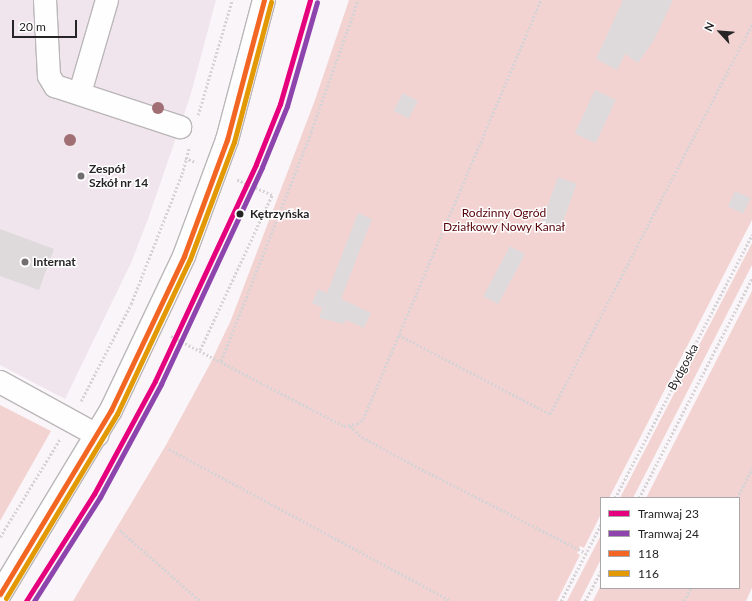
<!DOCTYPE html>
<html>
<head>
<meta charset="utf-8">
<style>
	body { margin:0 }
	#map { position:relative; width:752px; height:601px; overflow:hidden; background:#faf5f8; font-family:Lato,sans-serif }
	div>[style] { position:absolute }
	.built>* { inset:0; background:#f0e5ec }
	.green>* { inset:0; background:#f3d3d2 }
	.building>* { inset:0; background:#dedadb; transform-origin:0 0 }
	.path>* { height:2.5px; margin-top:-1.25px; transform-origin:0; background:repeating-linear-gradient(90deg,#d5d3d5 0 2px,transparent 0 4px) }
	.roads { filter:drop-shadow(1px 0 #bbb7b9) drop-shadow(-1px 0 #bbb7b9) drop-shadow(0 1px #bbb7b9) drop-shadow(0 -1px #bbb7b9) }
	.minor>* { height:22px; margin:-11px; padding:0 11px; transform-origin:11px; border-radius:11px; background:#fefefe }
	.bus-1>* { height:5px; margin:-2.5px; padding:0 2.5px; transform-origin:2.5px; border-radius:2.5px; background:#f26522 }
	.bus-2>* { height:5px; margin:-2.5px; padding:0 2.5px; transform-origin:2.5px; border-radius:2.5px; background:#e29904 }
	.tram-1>* { height:5px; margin:-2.5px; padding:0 2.5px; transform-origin:2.5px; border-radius:2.5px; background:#e5007d }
	.tram-2>* { height:5px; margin:-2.5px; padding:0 2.5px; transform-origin:2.5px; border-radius:2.5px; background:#8e44ad }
	.trees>* { width:12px; height:12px; margin:-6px; border-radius:50%; background:#a06e73 }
	.dots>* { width:11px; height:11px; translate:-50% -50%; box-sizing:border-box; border:2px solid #fff; border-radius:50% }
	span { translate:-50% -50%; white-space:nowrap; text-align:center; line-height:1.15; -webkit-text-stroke:3px #fff; paint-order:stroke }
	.poi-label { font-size:12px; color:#272426; font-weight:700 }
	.left { translate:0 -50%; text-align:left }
	.park-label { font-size:12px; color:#560007 }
	.stop-label { font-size:12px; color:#272426; font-weight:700 }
	.street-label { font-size:12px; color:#272426 }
	.legend { position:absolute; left:600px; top:497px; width:140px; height:92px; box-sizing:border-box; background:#fff; border:1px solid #a9a7a8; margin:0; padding:5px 7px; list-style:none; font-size:12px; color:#272426 }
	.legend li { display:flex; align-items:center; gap:8px; height:20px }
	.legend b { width:20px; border:1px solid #a9a7a8 }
	.north { position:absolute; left:700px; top:12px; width:40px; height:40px; -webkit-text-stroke:3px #fff; paint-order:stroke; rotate:296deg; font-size:11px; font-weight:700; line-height:16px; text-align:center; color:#272426 }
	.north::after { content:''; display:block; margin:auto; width:14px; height:18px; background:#272426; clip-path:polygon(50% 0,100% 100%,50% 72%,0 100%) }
	.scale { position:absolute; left:12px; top:20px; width:65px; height:18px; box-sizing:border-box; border:2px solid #272426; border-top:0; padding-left:5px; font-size:12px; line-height:14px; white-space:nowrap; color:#272426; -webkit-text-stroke:3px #fff; paint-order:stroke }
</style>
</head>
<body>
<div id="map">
	<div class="built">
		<div style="clip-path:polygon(0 0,216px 0,190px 97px,148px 219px,131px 263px,65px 399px,0 365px)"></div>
	</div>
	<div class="green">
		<div style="clip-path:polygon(349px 0,752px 0,752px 220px,609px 498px,601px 498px,601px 514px,584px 548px,580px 546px,577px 553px,580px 555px,557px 601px,73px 601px,166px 445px,210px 364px,231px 320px,315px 100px)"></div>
		<div style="clip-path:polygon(752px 243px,752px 265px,633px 498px,620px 498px)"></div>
		<div style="clip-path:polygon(752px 291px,752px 588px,746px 601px,593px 601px,601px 585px,601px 588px,739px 588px,739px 498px,646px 498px)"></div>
		<div style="clip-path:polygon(0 405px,51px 431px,0 521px)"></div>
		<div style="clip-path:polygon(601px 535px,601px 559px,580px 601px,567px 601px)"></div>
	</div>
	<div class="building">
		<div style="clip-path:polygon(623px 0,673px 0,654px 40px,638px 63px,625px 54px,617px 70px,596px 59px)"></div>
		<div style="left:595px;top:90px;width:23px;height:48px;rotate:25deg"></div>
		<div style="left:403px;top:93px;width:17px;height:20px;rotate:28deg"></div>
		<div style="left:558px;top:177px;width:20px;height:48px;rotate:20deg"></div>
		<div style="left:735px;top:191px;width:17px;height:17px;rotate:25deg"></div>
		<div style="clip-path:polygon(358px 213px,372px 219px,341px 299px,371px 313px,364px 328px,346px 320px,344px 324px,319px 318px,322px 308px,312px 303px,318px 289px,327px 293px)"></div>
		<div style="clip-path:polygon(0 229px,54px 249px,39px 290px,0 276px)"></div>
		<div style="left:510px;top:246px;width:17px;height:57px;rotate:28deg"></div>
	</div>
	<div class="path">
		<div style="left:198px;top:115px;width:120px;rotate:-73.5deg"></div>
		<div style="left:185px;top:158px;width:12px;rotate:20deg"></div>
		<div style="left:399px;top:335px;width:170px;rotate:27.6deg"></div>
		<div style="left:550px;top:414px;width:439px;rotate:-62.6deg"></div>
		<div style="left:171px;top:336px;width:195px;rotate:27.5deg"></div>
		<div style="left:344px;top:426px;width:13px;rotate:-9deg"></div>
		<div style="left:357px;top:424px;width:8px;rotate:-40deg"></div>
		<div style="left:363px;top:419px;width:455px;rotate:-67deg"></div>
		<div style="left:200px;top:350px;width:171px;rotate:-65.1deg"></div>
		<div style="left:272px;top:195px;width:38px;rotate:-157deg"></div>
		<div style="left:221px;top:361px;width:246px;rotate:-68.5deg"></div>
		<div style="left:311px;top:132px;width:140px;rotate:-70.4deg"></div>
		<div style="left:81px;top:401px;width:109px;rotate:-62.7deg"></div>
		<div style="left:131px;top:304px;width:140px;rotate:-68.6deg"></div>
		<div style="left:182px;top:174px;width:28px;rotate:-75deg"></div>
		<div style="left:350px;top:426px;width:16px;rotate:43deg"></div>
		<div style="left:362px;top:437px;width:72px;rotate:28.4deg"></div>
		<div style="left:425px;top:471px;width:181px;rotate:27deg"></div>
		<div style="left:169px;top:449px;width:320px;rotate:28.3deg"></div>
		<div style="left:615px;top:498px;width:297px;rotate:-62.5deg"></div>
		<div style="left:639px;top:498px;width:247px;rotate:-62.8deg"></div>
		<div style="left:737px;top:498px;width:34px;rotate:-63deg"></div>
		<div style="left:120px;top:530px;width:107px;rotate:41.6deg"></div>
		<div style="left:0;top:537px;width:115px;rotate:-58.5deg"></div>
		<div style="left:561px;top:601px;width:87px;rotate:-62.5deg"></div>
		<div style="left:585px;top:601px;width:34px;rotate:-62deg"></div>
		<div style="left:684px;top:601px;width:15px;rotate:-62deg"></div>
	</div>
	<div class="roads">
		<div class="minor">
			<div style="left:45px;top:0;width:76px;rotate:87deg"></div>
			<div style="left:49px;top:76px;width:12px;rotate:59deg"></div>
			<div style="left:55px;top:86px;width:132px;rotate:18.2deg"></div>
			<div style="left:80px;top:93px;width:97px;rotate:-73.8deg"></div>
			<div style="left:0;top:382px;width:111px;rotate:28.7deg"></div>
			<div style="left:0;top:594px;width:215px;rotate:-58.9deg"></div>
			<div style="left:111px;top:410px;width:170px;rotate:-64.6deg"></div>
			<div style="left:184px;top:256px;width:124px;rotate:-69.7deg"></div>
			<div style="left:227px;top:140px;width:145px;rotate:-75.2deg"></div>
		</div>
	</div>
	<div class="bus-1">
		<div style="left:0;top:594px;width:215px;rotate:-58.9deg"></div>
		<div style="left:111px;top:410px;width:170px;rotate:-64.6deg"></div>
		<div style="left:184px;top:256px;width:124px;rotate:-69.7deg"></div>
		<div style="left:227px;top:140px;width:145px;rotate:-75.2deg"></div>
	</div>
	<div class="bus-2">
		<div style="left:6px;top:598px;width:215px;rotate:-58.9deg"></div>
		<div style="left:117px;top:414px;width:171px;rotate:-64.8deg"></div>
		<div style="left:190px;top:259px;width:125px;rotate:-69.4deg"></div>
		<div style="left:234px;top:142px;width:145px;rotate:-75.2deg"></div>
	</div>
	<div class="tram-1">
		<div style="left:26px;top:601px;width:127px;rotate:-57.6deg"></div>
		<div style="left:94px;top:494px;width:128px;rotate:-61.6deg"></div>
		<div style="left:155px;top:381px;width:239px;rotate:-65deg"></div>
		<div style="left:256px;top:164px;width:65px;rotate:-68.2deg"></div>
		<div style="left:280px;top:104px;width:108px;rotate:-73.9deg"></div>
	</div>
	<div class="tram-2">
		<div style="left:34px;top:601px;width:123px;rotate:-57.6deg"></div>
		<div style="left:100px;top:497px;width:128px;rotate:-61.6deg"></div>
		<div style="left:161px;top:384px;width:239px;rotate:-65deg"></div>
		<div style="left:262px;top:167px;width:66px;rotate:-67.7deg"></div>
		<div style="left:287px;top:106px;width:108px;rotate:-73.9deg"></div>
	</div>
	<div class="trees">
		<div style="left:158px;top:108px"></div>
		<div style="left:70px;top:140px"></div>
	</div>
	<div class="dots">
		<div style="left:81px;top:176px;background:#716d70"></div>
		<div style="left:240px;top:214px;background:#272426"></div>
		<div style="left:25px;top:262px;background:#716d70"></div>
	</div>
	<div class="poi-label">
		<span class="left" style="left:89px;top:176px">Zespół<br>Szkół nr 14</span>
		<span class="left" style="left:33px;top:262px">Internat</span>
	</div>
	<div class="park-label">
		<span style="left:504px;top:220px">Rodzinny Ogród<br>Działkowy Nowy Kanał</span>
	</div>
	<div class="stop-label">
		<span class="left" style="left:250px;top:214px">Kętrzyńska</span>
	</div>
	<div class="street-label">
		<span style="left:683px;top:367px;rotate:-62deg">Bydgoska</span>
	</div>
	<ul class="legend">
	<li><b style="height:5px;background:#e5007d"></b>Tramwaj 23</li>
	<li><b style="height:5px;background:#8e44ad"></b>Tramwaj 24</li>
	<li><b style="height:5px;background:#f26522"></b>118</li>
	<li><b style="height:5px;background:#e29904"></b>116</li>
	</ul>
	<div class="north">N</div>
	<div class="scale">20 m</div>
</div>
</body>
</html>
